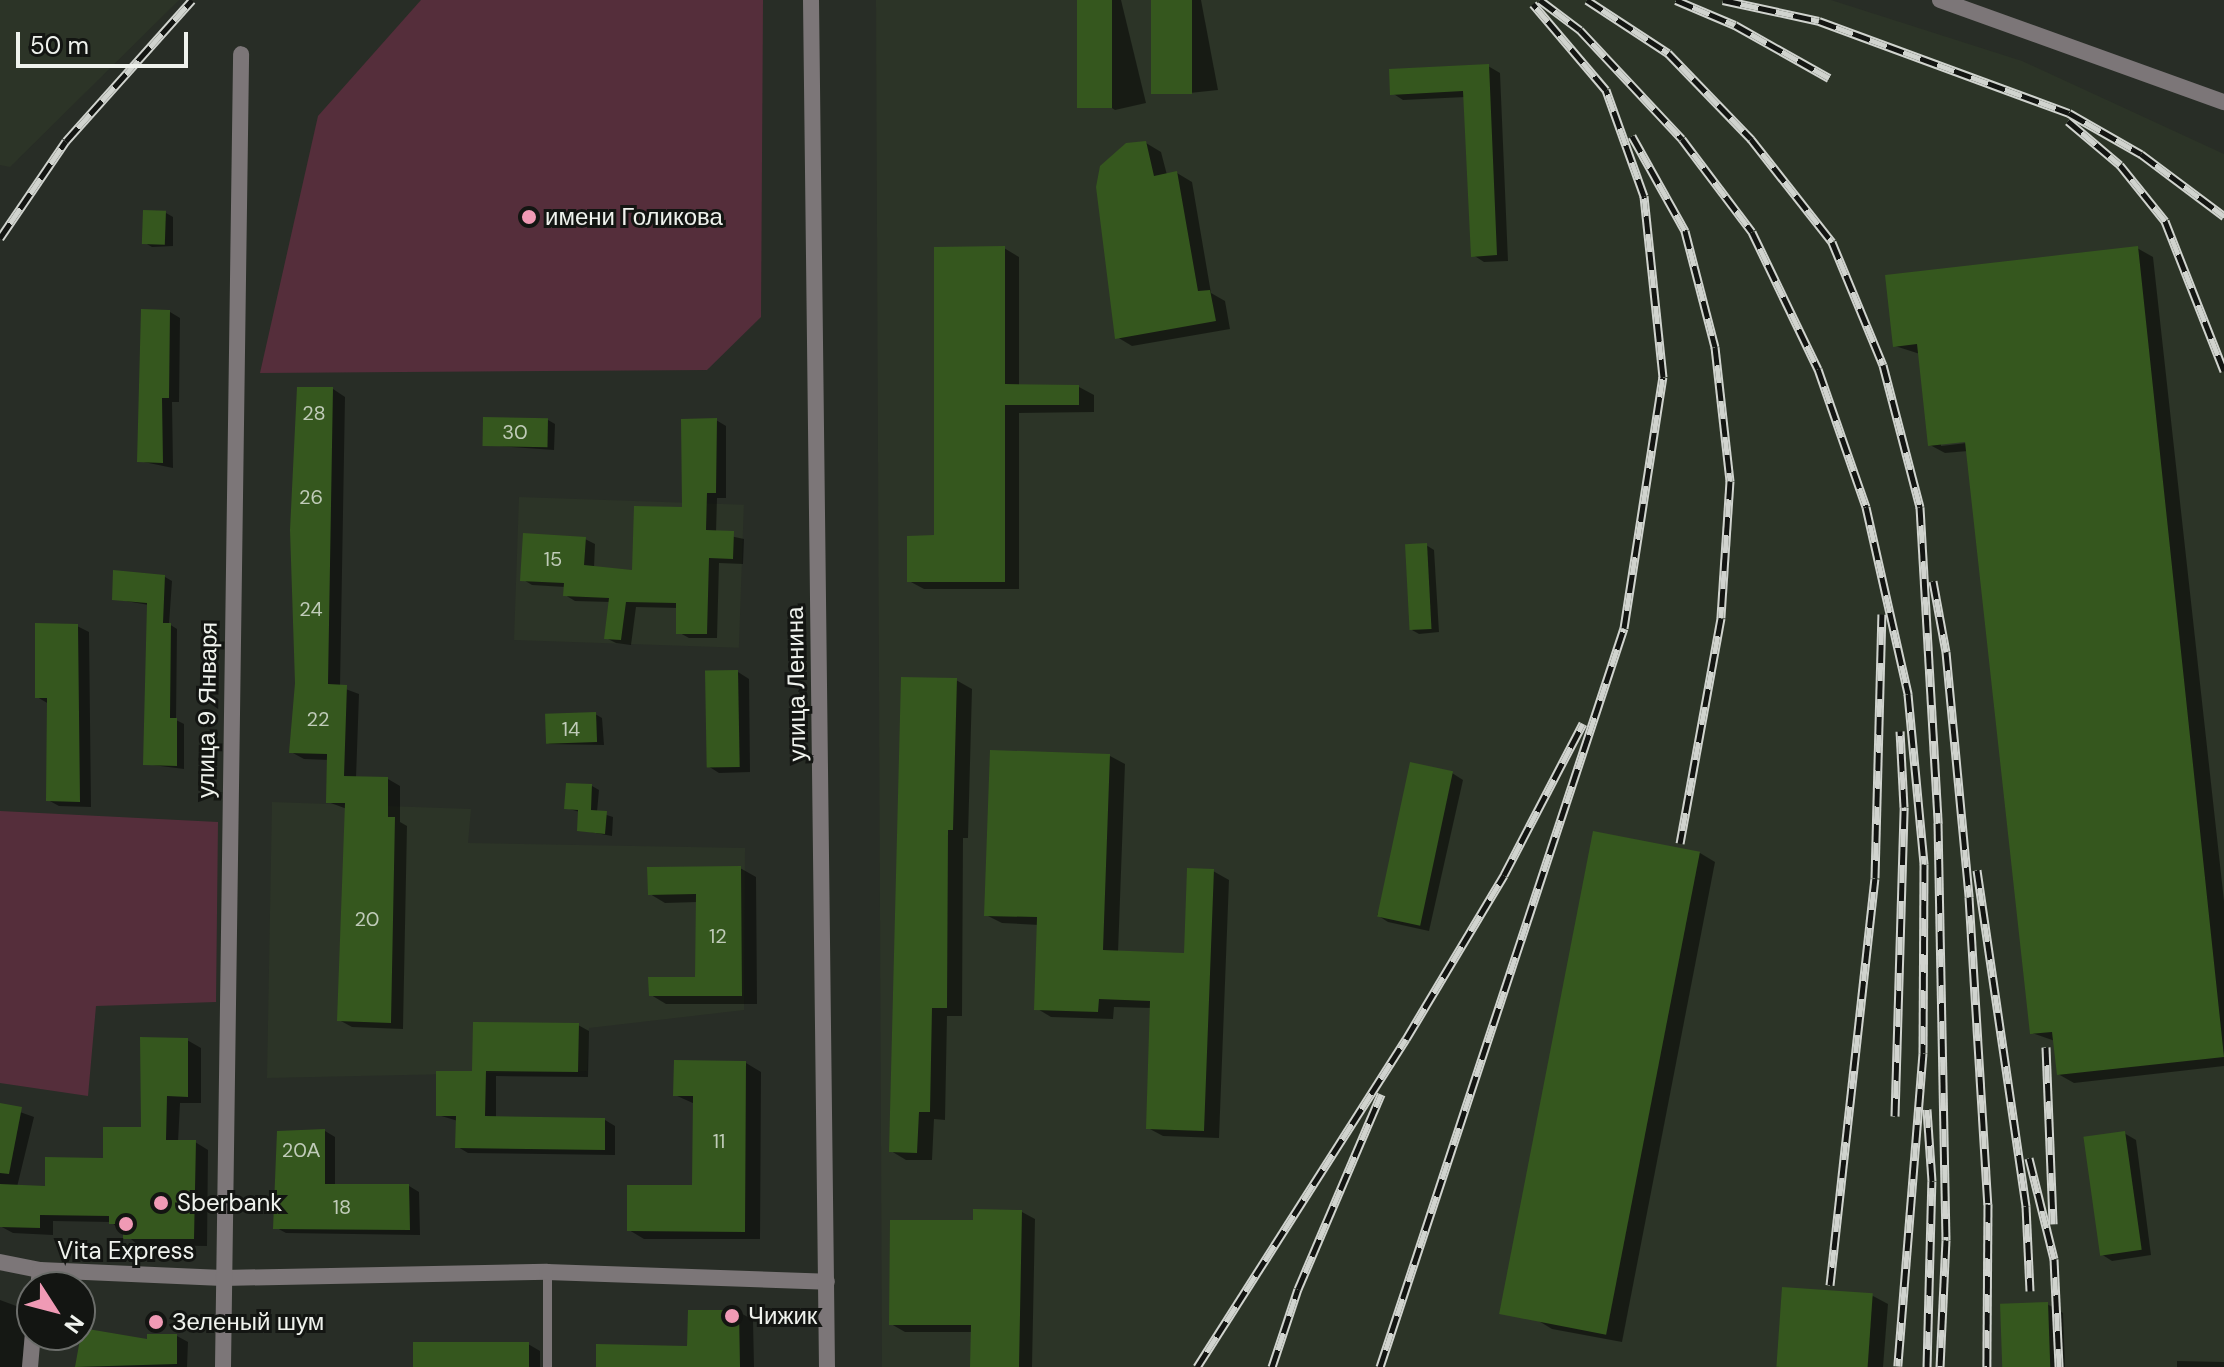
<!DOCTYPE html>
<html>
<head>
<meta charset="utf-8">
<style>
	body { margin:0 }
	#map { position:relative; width:2224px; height:1367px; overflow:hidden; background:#282d26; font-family:"DM Sans",sans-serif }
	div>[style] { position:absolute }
	.built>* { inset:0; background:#2c3427; transform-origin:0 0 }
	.green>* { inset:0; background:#552e3b }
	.shadow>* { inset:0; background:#0007 }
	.building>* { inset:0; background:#35571e; transform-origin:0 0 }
	.service>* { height:9px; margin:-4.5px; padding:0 4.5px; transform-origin:4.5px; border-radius:4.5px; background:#7c7678 }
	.minor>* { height:16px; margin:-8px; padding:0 8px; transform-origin:8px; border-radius:8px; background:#7c7678 }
	.tertiary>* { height:16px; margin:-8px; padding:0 8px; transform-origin:8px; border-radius:8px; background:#7c7678 }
	.rail>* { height:9px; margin-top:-4.5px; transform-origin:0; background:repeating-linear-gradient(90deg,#131512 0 18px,#d0d3ce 0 36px); box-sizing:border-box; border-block:2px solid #d0d3ce }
	.dots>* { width:22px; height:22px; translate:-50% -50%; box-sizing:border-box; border:4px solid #131512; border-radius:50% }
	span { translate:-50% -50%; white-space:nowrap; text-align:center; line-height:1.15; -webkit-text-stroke:6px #131512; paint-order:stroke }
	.number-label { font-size:20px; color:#c0cbb9 }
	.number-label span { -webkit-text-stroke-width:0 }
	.poi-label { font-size:24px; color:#eff2ed }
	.left { translate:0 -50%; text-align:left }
	.street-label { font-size:24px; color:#eff2ed }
	.north { position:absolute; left:16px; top:1271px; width:80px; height:80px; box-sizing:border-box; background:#131512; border:2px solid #6b6d6a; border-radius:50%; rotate:126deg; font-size:22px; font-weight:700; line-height:32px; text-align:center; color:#eff2ed }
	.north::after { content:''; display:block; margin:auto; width:28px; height:36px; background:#f09ab5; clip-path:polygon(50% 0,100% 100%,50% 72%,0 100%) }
	.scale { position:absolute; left:16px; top:32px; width:172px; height:36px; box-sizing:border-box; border:4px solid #eff2ed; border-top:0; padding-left:10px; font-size:24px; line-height:28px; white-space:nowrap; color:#eff2ed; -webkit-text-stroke:6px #131512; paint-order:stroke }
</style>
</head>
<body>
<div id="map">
	<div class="built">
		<div style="clip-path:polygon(0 0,179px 0,10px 167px,0 165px)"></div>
		<div style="clip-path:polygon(876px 0,1831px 0,2022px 61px,2224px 154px,2224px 1367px,882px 1367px)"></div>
		<div style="left:519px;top:497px;width:225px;height:143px;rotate:2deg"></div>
		<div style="clip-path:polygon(272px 802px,471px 809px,468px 843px,745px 848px,744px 1010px,589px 1028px,587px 1071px,267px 1078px)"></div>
	</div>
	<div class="green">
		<div style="clip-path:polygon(421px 0,763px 0,761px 317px,707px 370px,260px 373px,318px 116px)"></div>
		<div style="clip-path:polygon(0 811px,218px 822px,216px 1002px,96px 1006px,88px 1096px,0 1083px)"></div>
	</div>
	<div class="shadow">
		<div style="clip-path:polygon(1079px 0,1121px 0,1146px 103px,1115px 110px,1104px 103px)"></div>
		<div style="clip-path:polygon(1153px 0,1201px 0,1218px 90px,1180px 94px,1169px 88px)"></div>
		<div style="clip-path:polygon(1488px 66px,1500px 73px,1508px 261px,1484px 262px,1473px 255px,1466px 97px,1403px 100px,1392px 93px)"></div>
		<div style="clip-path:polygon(1146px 143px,1161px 152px,1167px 175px,1177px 173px,1192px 182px,1211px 293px,1225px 301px,1230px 329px,1132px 346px,1117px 337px)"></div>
		<div style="clip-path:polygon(166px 213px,173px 217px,173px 246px,152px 247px,145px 243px)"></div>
		<div style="clip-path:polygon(1004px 248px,1019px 257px,1019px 387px,1079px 387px,1094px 395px,1094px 412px,1019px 413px,1019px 589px,924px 589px,909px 581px,936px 537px)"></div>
		<div style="clip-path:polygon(evenodd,2137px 248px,2153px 257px,2224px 901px,2224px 1066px,2074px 1083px,2058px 1074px,2055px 1041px,2032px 1033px,1968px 451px,1945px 453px,1930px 445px,1920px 354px,1895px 346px,2137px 248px,1975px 438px,1975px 442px,1941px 446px,1941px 442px,1975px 438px)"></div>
		<div style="clip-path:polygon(170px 312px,180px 318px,179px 402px,172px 402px,173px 468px,139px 461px)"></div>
		<div style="clip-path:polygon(333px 389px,345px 397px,340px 687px,359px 694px,356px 778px,388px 779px,400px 786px,400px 822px,407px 826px,403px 1029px,352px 1027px,339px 1020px,347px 809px,328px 802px,329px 760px,304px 759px,291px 752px)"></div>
		<div style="clip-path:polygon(548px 420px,555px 424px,554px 450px,485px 445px)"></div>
		<div style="clip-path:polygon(716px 420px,726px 426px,726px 498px,717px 498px,716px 533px,744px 539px,743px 564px,719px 563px,717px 638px,689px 638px,678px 632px,678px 608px,636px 607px,631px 645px,616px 643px,606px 638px,610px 602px,575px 601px,565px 595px,565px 587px,532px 585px,522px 579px,585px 539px,595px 544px,594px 568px,634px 573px,684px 509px)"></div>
		<div style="clip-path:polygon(1426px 545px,1434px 550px,1439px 632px,1419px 634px,1412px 630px)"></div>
		<div style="clip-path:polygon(165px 577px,172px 581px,169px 624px,177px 629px,176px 720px,184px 724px,184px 769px,145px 764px,149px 605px,114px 599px)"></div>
		<div style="clip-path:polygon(77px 626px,89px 632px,91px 807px,59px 806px,48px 800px,49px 704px,37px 697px)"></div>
		<div style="clip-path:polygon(738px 672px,749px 679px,750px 772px,719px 773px,708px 766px)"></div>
		<div style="clip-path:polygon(956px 680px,972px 689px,968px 838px,963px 838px,962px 1016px,947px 1016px,945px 1120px,934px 1119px,932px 1160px,906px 1160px,891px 1151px)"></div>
		<div style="clip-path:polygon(595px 714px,602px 718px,604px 745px,548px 744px)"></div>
		<div style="clip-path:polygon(1110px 756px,1125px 764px,1118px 953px,1186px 955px,1213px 871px,1229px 880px,1219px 1138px,1163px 1136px,1148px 1128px,1152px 1008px,1114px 1007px,1113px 1019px,1051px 1017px,1036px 1008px,1039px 925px,1002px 923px,986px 915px)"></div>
		<div style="clip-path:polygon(1452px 773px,1463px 780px,1429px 931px,1388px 922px,1377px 915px)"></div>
		<div style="clip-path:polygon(592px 786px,599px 790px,597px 812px,613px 817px,612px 836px,579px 830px,580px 812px,566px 808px)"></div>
		<div style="clip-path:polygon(1594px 833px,1700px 853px,1715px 862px,1622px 1342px,1552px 1329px,1537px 1320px)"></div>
		<div style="clip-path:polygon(740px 868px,756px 877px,757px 1004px,666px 1004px,651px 995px,697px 979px,698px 902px,665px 903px,650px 894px)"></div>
		<div style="clip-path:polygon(578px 1025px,589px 1031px,588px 1077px,496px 1076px,496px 1119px,605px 1120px,615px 1126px,615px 1155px,468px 1153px,458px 1147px,458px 1121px,438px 1115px,474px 1073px)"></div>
		<div style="clip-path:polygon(187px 1040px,201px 1048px,201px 1103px,180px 1103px,178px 1142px,195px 1142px,208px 1150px,207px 1246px,138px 1245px,111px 1222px,53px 1221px,53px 1235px,13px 1233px,0 1226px,0 1105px,34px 1117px,17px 1187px,47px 1188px,105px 1160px,143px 1129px)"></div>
		<div style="clip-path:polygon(746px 1063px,761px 1072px,760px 1239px,644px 1239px,629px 1230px,694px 1187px,695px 1104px,675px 1095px)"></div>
		<div style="clip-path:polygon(325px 1131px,335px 1137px,335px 1186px,409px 1186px,419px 1192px,420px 1235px,286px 1233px,275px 1227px)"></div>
		<div style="clip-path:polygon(2124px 1133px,2136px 1140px,2151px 1255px,2112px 1261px,2101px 1254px)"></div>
		<div style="clip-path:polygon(1022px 1212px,1035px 1219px,1032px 1367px,972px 1367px,972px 1332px,905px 1332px,891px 1324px,975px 1222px)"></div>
		<div style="clip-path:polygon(1873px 1296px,1888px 1304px,1883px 1367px,1777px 1367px)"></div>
		<div style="clip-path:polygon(0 1300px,27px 1310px,22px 1367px,0 1367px)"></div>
		<div style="clip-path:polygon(2047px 1304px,2063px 1313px,2065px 1367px,2005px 1367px)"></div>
		<div style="clip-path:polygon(739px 1312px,753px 1320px,754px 1367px,598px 1367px,688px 1348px)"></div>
		<div style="clip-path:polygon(83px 1330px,149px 1341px,177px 1336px,188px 1342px,187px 1367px,77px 1367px)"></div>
		<div style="clip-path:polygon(528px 1344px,540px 1351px,540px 1367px,414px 1367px)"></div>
		<div style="clip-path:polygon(2177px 1361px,2224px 1362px,2224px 1367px,2177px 1367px)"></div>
	</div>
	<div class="building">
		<div style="left:1077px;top:0;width:35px;height:108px"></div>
		<div style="left:1151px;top:0;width:41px;height:94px"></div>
		<div style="clip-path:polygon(1489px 64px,1497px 255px,1471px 257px,1463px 91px,1390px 95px,1389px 69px)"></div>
		<div style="clip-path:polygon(1146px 141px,1154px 176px,1177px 171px,1198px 291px,1210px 290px,1216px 321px,1115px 339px,1096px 187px,1100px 166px,1126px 143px)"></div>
		<div style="left:143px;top:210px;width:23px;height:34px;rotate:2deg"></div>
		<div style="clip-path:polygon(1005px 246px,1005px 384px,1079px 385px,1079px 405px,1005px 405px,1005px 582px,907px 582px,907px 536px,934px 535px,934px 247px)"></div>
		<div style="clip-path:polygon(2138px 246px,2224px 1057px,2057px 1075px,2052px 1032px,2030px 1034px,1965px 442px,1928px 446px,1917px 344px,1893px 347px,1885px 275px)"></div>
		<div style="clip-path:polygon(141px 309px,170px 310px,169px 398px,162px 398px,163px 463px,137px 462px)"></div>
		<div style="clip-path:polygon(297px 387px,333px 387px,328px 684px,347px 685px,344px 776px,388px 777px,388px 817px,395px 817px,391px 1023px,337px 1021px,345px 803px,326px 803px,327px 754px,289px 753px,295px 683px,290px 530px)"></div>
		<div style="left:483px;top:417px;width:65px;height:29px;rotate:1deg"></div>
		<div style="clip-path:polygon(717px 418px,716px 493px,707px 493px,706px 530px,734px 531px,733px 559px,709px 558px,707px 634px,676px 634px,676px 603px,626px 602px,621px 640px,604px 639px,609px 598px,563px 596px,564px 583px,520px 581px,523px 533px,586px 537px,584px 565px,632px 570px,634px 506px,682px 507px,681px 419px)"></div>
		<div style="left:1427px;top:543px;width:86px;height:22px;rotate:87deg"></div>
		<div style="clip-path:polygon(113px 570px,165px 575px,163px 623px,171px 623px,170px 718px,177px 718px,177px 766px,143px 765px,147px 603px,112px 600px)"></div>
		<div style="clip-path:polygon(35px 623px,78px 624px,80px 802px,46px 801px,47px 698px,35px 698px)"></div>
		<div style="left:738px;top:670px;width:97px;height:33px;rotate:89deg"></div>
		<div style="clip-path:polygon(901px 677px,957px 678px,953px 830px,948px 830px,947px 1008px,932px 1008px,930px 1112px,919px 1112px,917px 1153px,889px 1152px)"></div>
		<div style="left:596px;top:712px;width:30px;height:51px;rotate:88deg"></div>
		<div style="clip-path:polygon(990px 750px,1110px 754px,1103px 950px,1184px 953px,1187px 868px,1214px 869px,1204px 1131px,1146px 1129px,1150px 1001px,1099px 999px,1098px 1012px,1034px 1010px,1037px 917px,984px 916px)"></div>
		<div style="left:1410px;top:762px;width:44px;height:158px;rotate:12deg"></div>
		<div style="clip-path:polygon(566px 783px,592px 784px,591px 810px,607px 811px,605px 834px,577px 831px,578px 810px,564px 809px)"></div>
		<div style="left:1593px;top:831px;width:109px;height:492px;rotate:11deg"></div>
		<div style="clip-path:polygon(741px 866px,742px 996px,649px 996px,648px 977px,695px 977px,696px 894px,648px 895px,647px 867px)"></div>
		<div style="clip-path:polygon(473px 1022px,579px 1023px,578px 1072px,486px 1071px,485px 1116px,605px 1118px,605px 1150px,455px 1148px,456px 1116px,436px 1116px,436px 1071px,472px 1071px)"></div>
		<div style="clip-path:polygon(140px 1037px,188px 1038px,188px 1097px,167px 1096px,166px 1140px,196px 1140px,194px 1239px,123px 1239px,123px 1224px,109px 1224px,109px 1216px,40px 1215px,40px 1228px,0 1227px,0 1184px,45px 1186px,45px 1157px,103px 1158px,103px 1127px,141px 1127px)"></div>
		<div style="clip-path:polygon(674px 1060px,746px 1061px,745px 1232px,627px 1231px,627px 1185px,692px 1185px,693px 1096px,673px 1096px)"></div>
		<div style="clip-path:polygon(0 1103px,22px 1107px,9px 1174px,0 1173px)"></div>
		<div style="clip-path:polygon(325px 1129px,325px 1184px,409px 1184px,410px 1230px,273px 1229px,277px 1131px)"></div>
		<div style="left:2125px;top:1131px;width:120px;height:42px;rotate:82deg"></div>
		<div style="clip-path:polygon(973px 1209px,1022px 1210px,1019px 1367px,970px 1367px,971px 1325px,889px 1325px,890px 1220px,973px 1220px)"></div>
		<div style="left:1782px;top:1287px;width:91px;height:80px;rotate:4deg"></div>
		<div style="left:2048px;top:1302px;width:65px;height:48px;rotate:88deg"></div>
		<div style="clip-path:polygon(688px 1310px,739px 1310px,740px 1367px,596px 1367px,596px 1344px,687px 1346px)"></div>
		<div style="clip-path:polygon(82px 1328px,147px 1339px,147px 1334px,177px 1334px,177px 1364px,75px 1367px)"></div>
		<div style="left:413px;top:1342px;width:116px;height:25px"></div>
	</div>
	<div class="service">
		<div style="left:547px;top:1272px;width:95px;rotate:90deg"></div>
	</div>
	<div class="minor">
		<div style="left:0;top:1262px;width:41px;rotate:11.3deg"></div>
		<div style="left:40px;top:1270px;width:183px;rotate:2.5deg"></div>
		<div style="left:223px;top:1278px;width:324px;rotate:-1.1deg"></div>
		<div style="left:547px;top:1272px;width:280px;rotate:2deg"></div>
		<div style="left:38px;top:1287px;width:17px;rotate:-83deg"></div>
		<div style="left:30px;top:1367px;width:32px;rotate:-85deg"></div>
		<div style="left:223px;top:1367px;width:1313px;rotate:-89.21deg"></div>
	</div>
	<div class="tertiary">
		<div style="left:811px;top:0;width:1367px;rotate:89.33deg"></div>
		<div style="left:1940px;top:0;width:302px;rotate:19.8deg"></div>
	</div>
	<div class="rail">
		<div style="left:1540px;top:0;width:50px;rotate:36.9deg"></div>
		<div style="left:1580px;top:30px;width:149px;rotate:46.9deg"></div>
		<div style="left:1682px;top:139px;width:116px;rotate:53deg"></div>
		<div style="left:1752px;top:232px;width:152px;rotate:64.3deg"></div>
		<div style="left:1818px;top:369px;width:146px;rotate:70.8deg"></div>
		<div style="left:1866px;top:507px;width:192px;rotate:77.3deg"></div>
		<div style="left:1908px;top:694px;width:171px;rotate:84.6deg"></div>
		<div style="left:1924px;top:864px;width:189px;rotate:90.3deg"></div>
		<div style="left:1923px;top:1053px;width:314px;rotate:94.6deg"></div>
		<div style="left:1587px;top:0;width:97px;rotate:33.2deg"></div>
		<div style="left:1668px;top:53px;width:120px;rotate:46deg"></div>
		<div style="left:1751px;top:139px;width:131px;rotate:51.8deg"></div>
		<div style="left:1832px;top:242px;width:133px;rotate:67.5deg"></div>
		<div style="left:1883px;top:365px;width:147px;rotate:75.4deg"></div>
		<div style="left:1920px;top:507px;width:317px;rotate:86.7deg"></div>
		<div style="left:1938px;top:823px;width:417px;rotate:88.9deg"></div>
		<div style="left:1946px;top:1240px;width:127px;rotate:92.7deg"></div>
		<div style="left:1676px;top:0;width:64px;rotate:23deg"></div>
		<div style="left:1735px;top:25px;width:108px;rotate:29.4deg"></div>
		<div style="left:1723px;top:0;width:98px;rotate:12.3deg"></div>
		<div style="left:1819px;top:21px;width:266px;rotate:20.2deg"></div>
		<div style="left:2069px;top:113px;width:83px;rotate:29.7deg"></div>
		<div style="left:2141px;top:154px;width:104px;rotate:36.8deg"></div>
		<div style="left:2068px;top:121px;width:68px;rotate:40.2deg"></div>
		<div style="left:2120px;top:165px;width:72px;rotate:51.2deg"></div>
		<div style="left:2165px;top:221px;width:161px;rotate:68.5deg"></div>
		<div style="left:1632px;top:136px;width:109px;rotate:60.8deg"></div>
		<div style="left:1685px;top:231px;width:120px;rotate:75.5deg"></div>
		<div style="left:1715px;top:347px;width:135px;rotate:83.6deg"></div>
		<div style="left:1730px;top:481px;width:137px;rotate:93.8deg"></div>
		<div style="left:1721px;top:618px;width:229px;rotate:100.3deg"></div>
		<div style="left:0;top:238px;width:117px;rotate:-55.8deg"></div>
		<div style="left:66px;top:141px;width:189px;rotate:-48.2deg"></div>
		<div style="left:1933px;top:581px;width:72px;rotate:79.6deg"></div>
		<div style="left:1946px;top:652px;width:246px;rotate:84.6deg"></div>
		<div style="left:1969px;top:897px;width:308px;rotate:86.5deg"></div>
		<div style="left:1988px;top:1204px;width:163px;rotate:90.4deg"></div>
		<div style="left:1977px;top:870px;width:340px;rotate:81.7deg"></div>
		<div style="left:2026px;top:1206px;width:85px;rotate:87.3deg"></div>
		<div style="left:2046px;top:1047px;width:177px;rotate:87.7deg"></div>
		<div style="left:1895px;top:1116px;width:309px;rotate:-88.3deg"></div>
		<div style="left:1904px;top:807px;width:76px;rotate:-93deg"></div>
		<div style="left:2029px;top:1158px;width:104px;rotate:76.1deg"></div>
		<div style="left:2054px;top:1259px;width:108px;rotate:87.3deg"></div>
		<div style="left:1830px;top:1285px;width:409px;rotate:-83.7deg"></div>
		<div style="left:1875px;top:878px;width:264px;rotate:-88.5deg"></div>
		<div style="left:1197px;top:1367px;width:389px;rotate:-57.5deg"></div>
		<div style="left:1406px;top:1039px;width:191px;rotate:-59.1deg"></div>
		<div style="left:1504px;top:875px;width:171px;rotate:-62.5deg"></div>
		<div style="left:1272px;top:1367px;width:82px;rotate:-71.6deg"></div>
		<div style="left:1298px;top:1289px;width:212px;rotate:-66.9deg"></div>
		<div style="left:1380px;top:1367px;width:778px;rotate:-71.73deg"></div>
		<div style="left:1624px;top:628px;width:254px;rotate:-81.2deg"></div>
		<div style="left:1663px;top:377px;width:182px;rotate:-96deg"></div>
		<div style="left:1644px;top:196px;width:113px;rotate:-109.7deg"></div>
		<div style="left:1606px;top:90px;width:113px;rotate:-130.3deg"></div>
		<div style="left:1927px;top:1367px;width:186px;rotate:-88.5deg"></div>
		<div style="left:1932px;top:1181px;width:72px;rotate:-94deg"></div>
	</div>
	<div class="dots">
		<div style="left:529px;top:217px;background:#f09ab5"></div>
		<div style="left:161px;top:1203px;background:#f09ab5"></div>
		<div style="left:126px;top:1224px;background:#f09ab5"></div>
		<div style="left:732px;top:1316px;background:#f09ab5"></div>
		<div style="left:156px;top:1322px;background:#f09ab5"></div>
	</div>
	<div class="number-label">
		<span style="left:314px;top:413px">28</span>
		<span style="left:515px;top:432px">30</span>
		<span style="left:311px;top:497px">26</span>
		<span style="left:553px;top:559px">15</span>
		<span style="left:311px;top:609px">24</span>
		<span style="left:318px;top:719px">22</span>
		<span style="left:571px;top:729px">14</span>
		<span style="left:367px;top:919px">20</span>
		<span style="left:718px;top:936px">12</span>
		<span style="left:719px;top:1141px">11</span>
		<span style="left:301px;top:1150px">20А</span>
		<span style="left:342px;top:1207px">18</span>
	</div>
	<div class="poi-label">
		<span class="left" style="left:545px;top:217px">имени Голикова</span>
		<span class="left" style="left:177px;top:1203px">Sberbank</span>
		<span style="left:126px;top:1251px">Vita Express</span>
		<span class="left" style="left:748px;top:1316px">Чижик</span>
		<span class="left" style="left:172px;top:1322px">Зеленый шум</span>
	</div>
	<div class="street-label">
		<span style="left:796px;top:684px;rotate:-91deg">улица Ленина</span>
		<span style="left:207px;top:710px;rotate:-89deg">улица 9 Января</span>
	</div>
	<div class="north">N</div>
	<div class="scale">50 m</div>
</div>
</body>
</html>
